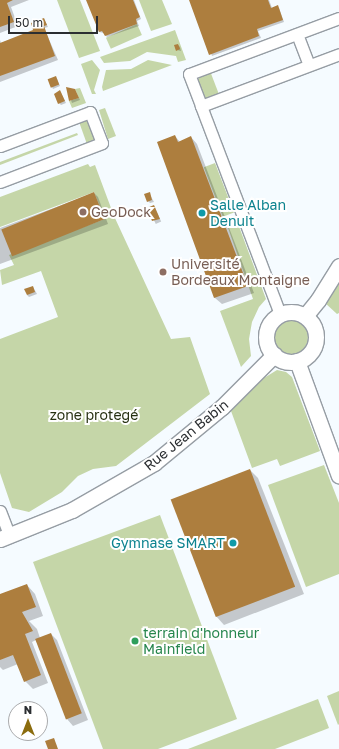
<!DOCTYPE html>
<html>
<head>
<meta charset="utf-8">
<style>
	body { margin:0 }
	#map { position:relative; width:339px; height:749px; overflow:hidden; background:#f5fbff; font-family:"Golos Text",sans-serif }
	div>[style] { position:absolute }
	.green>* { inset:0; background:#c5d6a8; transform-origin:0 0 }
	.round { border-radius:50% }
	.shadow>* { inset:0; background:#0003; transform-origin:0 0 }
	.building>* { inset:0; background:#ad7e3e; transform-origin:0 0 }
	.roads { filter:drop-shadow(1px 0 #969da4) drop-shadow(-1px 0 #969da4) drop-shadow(0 1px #969da4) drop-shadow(0 -1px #969da4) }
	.street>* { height:11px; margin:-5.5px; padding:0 5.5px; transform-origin:5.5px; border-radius:5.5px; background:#fff }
	.secondary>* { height:15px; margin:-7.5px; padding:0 7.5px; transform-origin:7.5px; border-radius:7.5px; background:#fff }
	.secondary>.ring { margin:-7.5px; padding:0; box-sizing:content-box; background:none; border:15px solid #fff; border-radius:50% }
	.dots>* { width:11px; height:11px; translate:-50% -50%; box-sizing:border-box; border:2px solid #fff; border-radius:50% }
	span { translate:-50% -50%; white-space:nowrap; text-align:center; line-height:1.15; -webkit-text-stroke:4px #fff; paint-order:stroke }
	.culture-label { font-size:14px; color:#0d838f }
	.left { translate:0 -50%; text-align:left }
	.right { translate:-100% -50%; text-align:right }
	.education-label { font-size:14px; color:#785e54 }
	.park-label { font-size:14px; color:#263011 }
	.street-label { font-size:14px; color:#2b2e31 }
	.leisure-label { font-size:14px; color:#27864d }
	.north { position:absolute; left:8px; top:701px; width:40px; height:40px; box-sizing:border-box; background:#fff; border:1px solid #aaabad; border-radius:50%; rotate:0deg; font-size:11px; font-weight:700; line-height:16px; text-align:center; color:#2b2e31 }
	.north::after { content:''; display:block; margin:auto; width:14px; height:18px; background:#8b6c0e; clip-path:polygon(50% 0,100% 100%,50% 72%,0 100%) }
	.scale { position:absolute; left:8px; top:16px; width:90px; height:18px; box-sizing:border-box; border:2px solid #2b2e31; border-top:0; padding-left:5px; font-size:12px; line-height:14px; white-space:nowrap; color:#2b2e31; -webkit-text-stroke:3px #fff; paint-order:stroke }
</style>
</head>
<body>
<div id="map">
	<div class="green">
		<div style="clip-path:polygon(57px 0,80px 0,100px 51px,79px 58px)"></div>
		<div style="clip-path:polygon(139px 0,162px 0,172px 24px,151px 31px)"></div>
		<div style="left:137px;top:24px;width:12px;height:34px;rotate:66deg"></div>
		<div style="clip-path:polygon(175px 30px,186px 60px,178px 62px,176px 56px,147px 52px,130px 61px,104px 63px,100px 57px)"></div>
		<div style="clip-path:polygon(92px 60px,100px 70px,94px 90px,96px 94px,92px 94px,81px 64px)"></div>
		<div style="clip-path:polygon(148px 60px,172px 65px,103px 91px,102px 87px,106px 70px,131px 69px)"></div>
		<div style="clip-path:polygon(210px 71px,220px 97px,211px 100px,204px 98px,197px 81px,202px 74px)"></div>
		<div style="clip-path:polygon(80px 88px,86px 103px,72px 108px,69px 101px,79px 98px,75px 89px)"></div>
		<div style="clip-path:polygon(105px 108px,116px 136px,108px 139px,99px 110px)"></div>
		<div style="clip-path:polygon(78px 119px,85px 119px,91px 123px,95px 135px,93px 144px,88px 147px)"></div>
		<div style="clip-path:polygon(77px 133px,78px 135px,0 165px,0 162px)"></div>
		<div style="left:215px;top:163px;width:53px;height:12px;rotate:69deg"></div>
		<div style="clip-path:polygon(88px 164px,90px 167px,95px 165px,114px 216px,171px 339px,190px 337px,210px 394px,116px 466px,93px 469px,78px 476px,62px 492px,29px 512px,12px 508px,0 473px,0 339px,58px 317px,41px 271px,2px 285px,0 270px,14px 265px,9px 255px,105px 219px,94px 192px,0 227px,0 197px)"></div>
		<div style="clip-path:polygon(237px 221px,266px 299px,259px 307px,252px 322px,249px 339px,251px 356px,241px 367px,220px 311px,253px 299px,227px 225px)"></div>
		<div style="clip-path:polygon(339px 277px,339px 313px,337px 314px,324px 302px)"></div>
		<div class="round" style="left:272px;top:319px;width:36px;height:36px"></div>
		<div style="clip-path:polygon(277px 370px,286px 372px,292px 377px,320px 451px,280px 466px,277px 459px,252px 468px,231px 411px,264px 378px)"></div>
		<div style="clip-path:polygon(324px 465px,339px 503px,339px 574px,306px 587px,268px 485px)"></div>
		<div style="clip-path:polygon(160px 515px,237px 719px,158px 749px,103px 749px,33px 562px)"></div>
		<div style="clip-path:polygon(339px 691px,339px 724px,338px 725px,327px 696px)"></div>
		<div style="clip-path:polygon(318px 699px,329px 728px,275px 749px,188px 749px)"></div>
	</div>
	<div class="shadow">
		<div style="clip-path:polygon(0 0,29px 0,11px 7px,18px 26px,0 33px)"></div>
		<div style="clip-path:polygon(87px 0,134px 0,141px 19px,137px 21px,139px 26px,107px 37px,104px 33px,99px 32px)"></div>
		<div style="clip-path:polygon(190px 0,269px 0,272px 8px,279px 8px,284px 22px,258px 31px,261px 38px,212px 56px)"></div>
		<div style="clip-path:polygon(44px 19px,48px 27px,44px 28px,58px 60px,0 82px,0 40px,1px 43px,34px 31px)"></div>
		<div style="clip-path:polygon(178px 45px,180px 47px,181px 51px,177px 50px)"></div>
		<div style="clip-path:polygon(57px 79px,60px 86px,53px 89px,52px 87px)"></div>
		<div style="clip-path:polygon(67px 89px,75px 90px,80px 100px,72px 103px)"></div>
		<div style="clip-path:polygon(60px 91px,66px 103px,61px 105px,59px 103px)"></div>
		<div style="clip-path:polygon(175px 136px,180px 142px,191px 137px,197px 144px,254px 293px,222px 304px,215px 298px,158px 142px)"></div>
		<div style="clip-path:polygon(94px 193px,98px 197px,108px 224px,0 264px,0 228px)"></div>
		<div style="clip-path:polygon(149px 193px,154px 202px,150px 203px,148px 201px)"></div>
		<div style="left:154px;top:206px;width:17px;height:6px;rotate:65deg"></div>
		<div style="clip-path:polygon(33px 287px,37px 294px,29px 297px,27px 295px)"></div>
		<div style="clip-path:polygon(250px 470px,258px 478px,304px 594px,224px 625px,216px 616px)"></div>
		<div style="clip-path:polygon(27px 585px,35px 594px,43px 616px,29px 621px,37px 629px,40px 638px,51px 634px,57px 640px,88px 720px,73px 726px,67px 719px,36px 640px,32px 642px,48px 683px,33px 689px,25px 681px,18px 664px,3px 670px,0 667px,0 595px)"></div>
	</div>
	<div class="building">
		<div style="clip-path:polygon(0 0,13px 0,7px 3px,14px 22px,0 27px)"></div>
		<div style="clip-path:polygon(86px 0,133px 0,140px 17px,136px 19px,137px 24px,105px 36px,102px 31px,99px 32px)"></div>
		<div style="clip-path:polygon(189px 0,268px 0,271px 8px,278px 5px,283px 20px,257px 29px,259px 36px,209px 55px)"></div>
		<div style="clip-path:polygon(44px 18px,47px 25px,44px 26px,55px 56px,0 76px,0 43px,33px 30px,31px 23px)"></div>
		<div style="clip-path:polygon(178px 44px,180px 49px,176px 51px,174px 45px)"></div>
		<div style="left:56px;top:76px;width:9px;height:9px;rotate:69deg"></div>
		<div style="clip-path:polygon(66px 87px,75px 89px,79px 98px,69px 101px)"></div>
		<div style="clip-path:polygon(60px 90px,65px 101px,58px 104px,54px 94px)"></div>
		<div style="clip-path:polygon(175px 135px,178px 142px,191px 136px,248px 286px,214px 298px,157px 142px)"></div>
		<div style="left:94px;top:192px;width:29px;height:100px;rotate:68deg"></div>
		<div style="clip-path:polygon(150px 192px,152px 200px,147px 202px,144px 194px)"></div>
		<div style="clip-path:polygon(154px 205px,160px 219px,152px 221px,147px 208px)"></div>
		<div style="clip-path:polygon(33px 286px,35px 292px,27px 295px,24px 289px)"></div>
		<div style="left:250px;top:469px;width:126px;height:85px;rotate:69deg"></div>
		<div style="clip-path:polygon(27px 584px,36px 607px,22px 612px,33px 631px,25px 634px,41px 675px,24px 682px,13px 655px,0 660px,0 594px)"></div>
		<div style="left:51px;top:633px;width:86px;height:17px;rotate:69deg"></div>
		<div style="clip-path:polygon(54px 738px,58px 749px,48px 749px,45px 741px)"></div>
	</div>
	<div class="roads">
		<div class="street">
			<div style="left:339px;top:18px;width:160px;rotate:159.5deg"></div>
			<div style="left:189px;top:74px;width:34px;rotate:69deg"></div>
			<div style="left:201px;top:106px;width:147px;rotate:-20.6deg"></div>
			<div style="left:297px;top:34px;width:33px;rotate:69deg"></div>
			<div style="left:201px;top:106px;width:222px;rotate:69.2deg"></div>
			<div style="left:0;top:146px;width:96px;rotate:-20.7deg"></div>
			<div style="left:90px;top:112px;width:33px;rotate:69deg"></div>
			<div style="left:102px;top:143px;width:109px;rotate:159.1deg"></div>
			<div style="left:0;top:511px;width:26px;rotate:69deg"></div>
		</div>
		<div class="secondary">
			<div class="ring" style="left:266px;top:312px;width:35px;height:35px"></div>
			<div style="left:305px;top:316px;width:21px;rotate:-51deg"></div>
			<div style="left:318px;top:300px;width:40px;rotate:-58deg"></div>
			<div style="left:297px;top:361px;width:122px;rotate:69.9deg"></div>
			<div style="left:0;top:539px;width:78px;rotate:-21.9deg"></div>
			<div style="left:72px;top:510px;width:95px;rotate:-29.8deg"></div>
			<div style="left:154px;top:463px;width:88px;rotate:-39.5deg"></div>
			<div style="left:222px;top:407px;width:74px;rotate:-45deg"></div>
		</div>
	</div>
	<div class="dots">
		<div style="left:83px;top:212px;background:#8d6e63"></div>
		<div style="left:202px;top:213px;background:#0f9aa8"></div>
		<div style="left:163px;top:272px;background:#8d6e63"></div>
		<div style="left:233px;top:543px;background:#0f9aa8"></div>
		<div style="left:135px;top:641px;background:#2e9e5b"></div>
	</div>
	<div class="culture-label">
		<span class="left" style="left:210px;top:213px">Salle Alban<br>Denuit</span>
		<span class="right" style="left:225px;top:543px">Gymnase SMART</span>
	</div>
	<div class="education-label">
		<span class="left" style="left:91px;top:212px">GeoDock</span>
		<span class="left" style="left:171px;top:272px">Université<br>Bordeaux Montaigne</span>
	</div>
	<div class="park-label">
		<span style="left:94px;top:415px">zone protegé</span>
	</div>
	<div class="street-label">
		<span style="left:186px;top:435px;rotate:-39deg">Rue Jean Babin</span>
	</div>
	<div class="leisure-label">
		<span class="left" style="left:143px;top:641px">terrain d'honneur<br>Mainfield</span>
	</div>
	<div class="north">N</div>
	<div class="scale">50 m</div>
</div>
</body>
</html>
